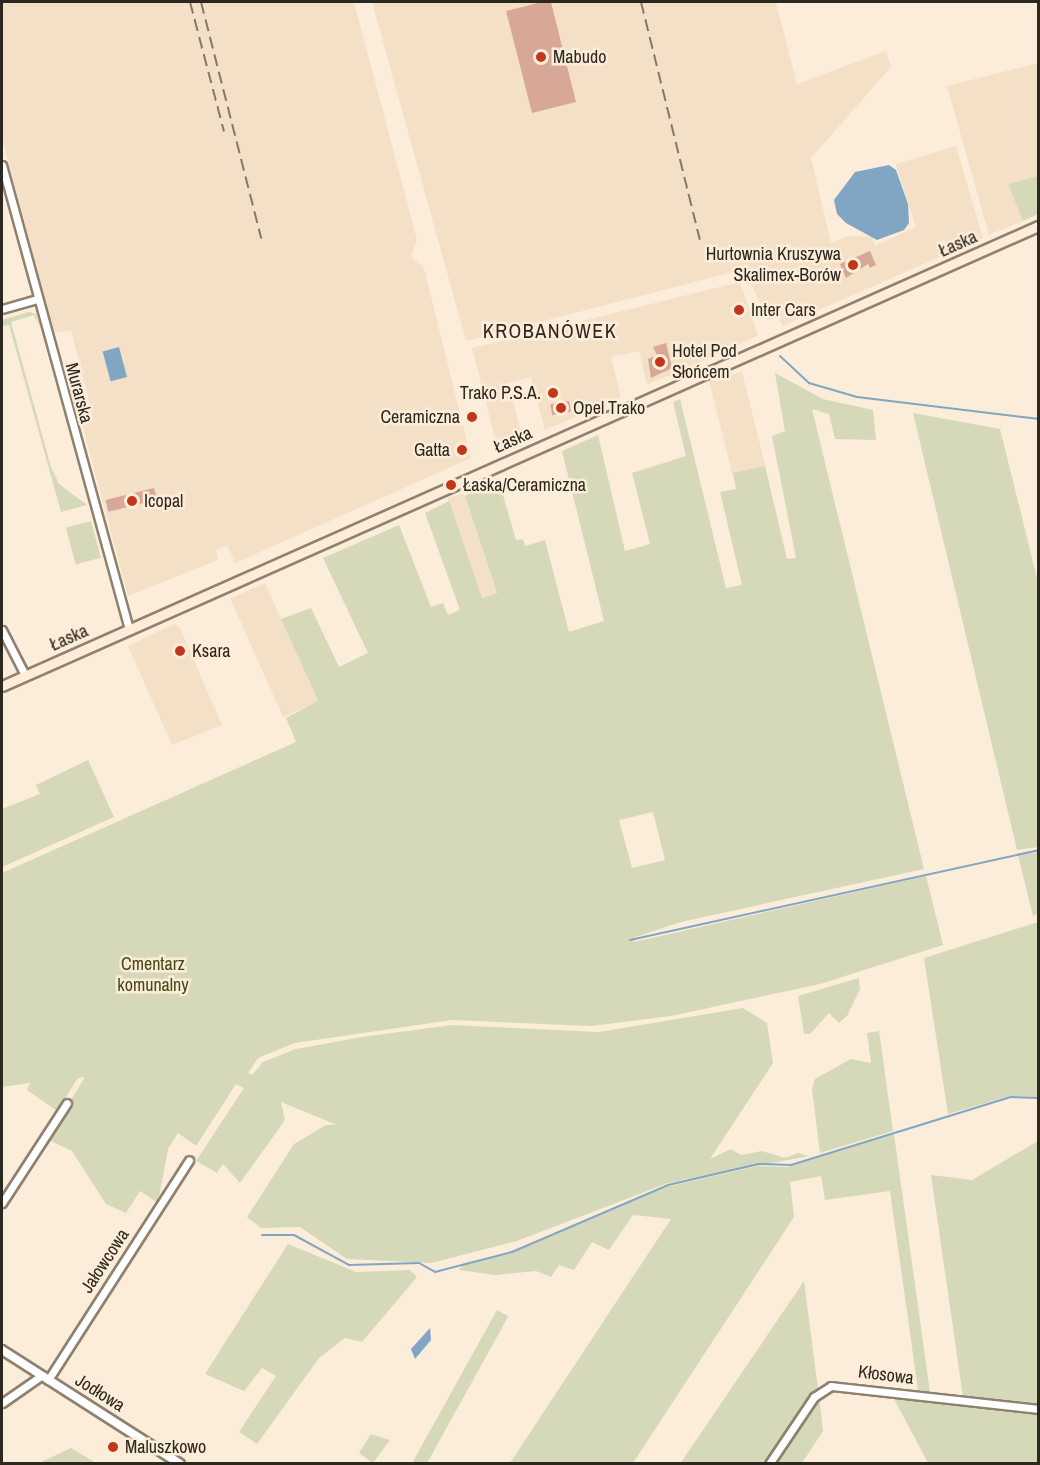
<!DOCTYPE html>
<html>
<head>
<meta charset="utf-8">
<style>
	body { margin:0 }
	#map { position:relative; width:1040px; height:1465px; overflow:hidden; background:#fbedd9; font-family:"Archivo Narrow",sans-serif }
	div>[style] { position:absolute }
	.built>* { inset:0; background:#f4e0c6; transform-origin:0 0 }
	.green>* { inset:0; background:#d5d9ba; transform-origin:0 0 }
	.water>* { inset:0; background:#80a6c4; transform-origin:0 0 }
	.stream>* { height:2px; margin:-1px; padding:0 1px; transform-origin:1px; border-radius:1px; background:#80a6c4 }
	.building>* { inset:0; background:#d7a798; transform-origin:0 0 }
	.roads { filter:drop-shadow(2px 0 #8e816f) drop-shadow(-2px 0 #8e816f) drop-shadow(0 2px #8e816f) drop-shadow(0 -2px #8e816f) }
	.minor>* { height:7px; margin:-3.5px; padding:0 3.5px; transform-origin:3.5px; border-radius:3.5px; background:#fff }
	.tertiary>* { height:8px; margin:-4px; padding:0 4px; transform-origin:4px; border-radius:4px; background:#fff }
	.secondary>* { height:9px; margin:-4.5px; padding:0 4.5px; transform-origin:4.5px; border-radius:4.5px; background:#feebd9 }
	.rail>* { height:2px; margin-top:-1px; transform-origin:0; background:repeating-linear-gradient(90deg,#82796c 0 12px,transparent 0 18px) }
	.dots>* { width:16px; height:16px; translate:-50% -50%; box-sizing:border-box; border:3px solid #fbedd9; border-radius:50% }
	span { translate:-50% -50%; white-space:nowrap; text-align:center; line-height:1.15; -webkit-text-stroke:5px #fbedd9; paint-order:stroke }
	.poi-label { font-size:18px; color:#2c271f }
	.left { translate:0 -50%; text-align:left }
	.right { translate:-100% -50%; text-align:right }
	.street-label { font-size:18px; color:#2c271f }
	.park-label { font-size:18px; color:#454815 }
	.neighbourhood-label { font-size:20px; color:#2c271f; letter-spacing:1.5px }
	.frame { position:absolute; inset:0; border:3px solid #2c271f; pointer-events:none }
</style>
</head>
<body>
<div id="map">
	<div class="built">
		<div style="clip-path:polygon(2px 2px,354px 2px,417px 240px,411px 256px,424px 268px,471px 458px,235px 563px,227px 545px,216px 550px,218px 560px,128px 596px,80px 416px,91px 408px,71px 330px,54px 333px,2px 138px)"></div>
		<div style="clip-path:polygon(372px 2px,776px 2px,797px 84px,886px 51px,891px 67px,811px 158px,831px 243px,848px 236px,872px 237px,875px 246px,916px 227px,896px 164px,956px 146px,983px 238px,782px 326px,778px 317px,768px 320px,746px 273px,733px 272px,466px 341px)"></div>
		<div style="clip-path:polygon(1038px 63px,1038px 176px,1008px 184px,1023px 221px,989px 235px,947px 86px)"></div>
		<div style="clip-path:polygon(740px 282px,758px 336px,647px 385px,639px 351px,611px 357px,621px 397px,545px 430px,531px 377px,508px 383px,523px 439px,498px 450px,472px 348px)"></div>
		<div style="left:742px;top:372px;width:97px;height:34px;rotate:76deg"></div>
		<div style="left:464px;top:493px;width:105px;height:17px;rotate:72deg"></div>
		<div style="left:265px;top:583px;width:130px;height:38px;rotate:66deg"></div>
		<div style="clip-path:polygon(174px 624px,179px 626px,222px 725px,172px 745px,128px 646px)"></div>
	</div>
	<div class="green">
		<div style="clip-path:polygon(1038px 176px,1038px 214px,1023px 221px,1008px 184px)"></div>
		<div style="clip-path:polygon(29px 312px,36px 314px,40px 327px,34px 315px,11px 322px,51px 467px,59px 484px,87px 505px,61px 512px,9px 325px,2px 326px,2px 320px)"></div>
		<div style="clip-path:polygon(evenodd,775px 373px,823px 399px,873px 410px,876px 440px,835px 439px,829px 414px,812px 409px,924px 869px,681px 922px,633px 938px,634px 942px,926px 876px,943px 945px,820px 984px,671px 1016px,591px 1026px,452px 1020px,295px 1043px,258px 1058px,248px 1073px,252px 1075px,263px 1062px,296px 1049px,362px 1037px,452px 1025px,599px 1032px,743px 1008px,767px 1023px,773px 1063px,710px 1159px,731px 1149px,741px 1155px,762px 1151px,785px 1158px,798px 1153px,809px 1156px,668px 1183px,517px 1241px,431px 1263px,347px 1259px,300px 1227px,261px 1228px,247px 1217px,294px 1144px,326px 1125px,337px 1125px,281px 1102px,285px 1120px,240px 1183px,223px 1164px,217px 1173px,196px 1161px,244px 1088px,236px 1084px,196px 1146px,178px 1133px,168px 1149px,158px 1203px,140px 1191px,126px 1213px,106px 1204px,72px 1151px,47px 1139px,85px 1077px,78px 1078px,57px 1111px,27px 1090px,30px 1083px,2px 1087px,2px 873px,296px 742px,286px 718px,318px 701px,281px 619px,311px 608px,339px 667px,368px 653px,323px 558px,399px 525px,431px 607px,443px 603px,448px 615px,460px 610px,425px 513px,449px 501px,482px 598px,497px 593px,465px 496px,498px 478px,516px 540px,523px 539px,525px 546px,545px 540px,569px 632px,604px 621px,562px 451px,598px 435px,625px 551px,650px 544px,632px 473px,686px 456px,673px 402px,680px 399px,726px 588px,742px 585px,720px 492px,736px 489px,733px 473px,765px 466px,787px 559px,796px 558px,772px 436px,785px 431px,775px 373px,653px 812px,665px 860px,632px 868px,619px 820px,653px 812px)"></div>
		<div style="clip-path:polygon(913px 413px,1000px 429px,1038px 582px,1038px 847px,1017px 850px)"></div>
		<div style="left:91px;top:521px;width:38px;height:26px;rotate:75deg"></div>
		<div style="clip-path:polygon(88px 760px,114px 817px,2px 867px,2px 809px,40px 794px,36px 785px)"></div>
		<div style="clip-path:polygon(1038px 852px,1038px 914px,1033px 916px,1018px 855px)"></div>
		<div style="clip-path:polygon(1038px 922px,1038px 1097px,1010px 1096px,948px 1114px,924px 958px)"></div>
		<div style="clip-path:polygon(859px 978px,860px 989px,847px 1016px,839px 1023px,829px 1013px,810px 1034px,804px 1034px,798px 996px)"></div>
		<div style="clip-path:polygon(879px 1031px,893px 1131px,820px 1153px,812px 1089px,815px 1079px,851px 1059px,871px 1063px,867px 1033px)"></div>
		<div style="clip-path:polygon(894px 1134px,930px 1392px,918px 1390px,890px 1191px,825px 1200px,821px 1176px,790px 1182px,794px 1217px,633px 1463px,510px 1463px,671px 1219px,633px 1215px,609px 1250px,592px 1242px,574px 1270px,559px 1265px,551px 1277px,536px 1271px,495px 1275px,459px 1270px,464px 1263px,512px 1253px,666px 1187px,758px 1166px,788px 1167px)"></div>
		<div style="clip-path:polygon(1038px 1141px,1038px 1406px,963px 1397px,931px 1175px,972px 1180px)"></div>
		<div style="clip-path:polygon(288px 1244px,356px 1272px,410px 1270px,417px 1277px,362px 1342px,345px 1338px,319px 1358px,257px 1444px,239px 1432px,276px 1376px,262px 1368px,244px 1391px,205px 1374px)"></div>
		<div style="clip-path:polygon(804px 1281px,818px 1389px,766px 1463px,680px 1464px)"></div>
		<div style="left:497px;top:1310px;width:13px;height:182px;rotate:29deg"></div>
		<div style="clip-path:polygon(892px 1395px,1038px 1411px,1038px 1463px,928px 1463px)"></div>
		<div style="clip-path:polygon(819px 1396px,823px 1431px,802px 1463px,773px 1464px)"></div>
		<div style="clip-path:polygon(371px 1434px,390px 1440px,373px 1463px,359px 1453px)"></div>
		<div style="clip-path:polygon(71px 1448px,96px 1463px,39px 1463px)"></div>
	</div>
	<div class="water">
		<div style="clip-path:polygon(889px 165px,896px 170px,908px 204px,909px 223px,904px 230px,877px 240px,846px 223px,837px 214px,834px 200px,855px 172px)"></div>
		<div style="left:119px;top:347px;width:31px;height:17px;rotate:75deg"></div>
		<div style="clip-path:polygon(430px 1328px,431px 1340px,415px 1359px,411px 1349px)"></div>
	</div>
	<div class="stream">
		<div style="left:780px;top:356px;width:40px;rotate:43deg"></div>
		<div style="left:809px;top:383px;width:50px;rotate:16.3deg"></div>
		<div style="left:857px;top:397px;width:182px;rotate:6.9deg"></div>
		<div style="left:630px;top:940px;width:418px;rotate:-12.4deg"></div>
		<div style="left:262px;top:1235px;width:32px"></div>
		<div style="left:294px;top:1235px;width:63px;rotate:28.6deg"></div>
		<div style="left:349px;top:1265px;width:70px;rotate:-1.6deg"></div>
		<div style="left:419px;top:1263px;width:18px;rotate:29deg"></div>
		<div style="left:435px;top:1272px;width:80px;rotate:-14.6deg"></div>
		<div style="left:512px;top:1252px;width:170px;rotate:-23.2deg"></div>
		<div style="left:668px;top:1185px;width:93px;rotate:-13deg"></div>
		<div style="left:759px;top:1164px;width:32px;rotate:2deg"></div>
		<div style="left:791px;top:1165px;width:230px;rotate:-17.2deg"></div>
		<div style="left:1011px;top:1097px;width:27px;rotate:2deg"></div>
	</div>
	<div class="building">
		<div style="clip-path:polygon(542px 2px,551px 2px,576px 102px,532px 113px,506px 11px)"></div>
		<div style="clip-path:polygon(870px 251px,876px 265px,870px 268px,868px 264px,846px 278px,840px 264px)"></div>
		<div style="clip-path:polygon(666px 343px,672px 368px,651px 378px,648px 359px,657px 355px,653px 347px)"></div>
		<div style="left:569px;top:401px;width:11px;height:19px;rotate:80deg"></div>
		<div style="left:154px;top:488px;width:12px;height:50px;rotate:76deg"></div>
	</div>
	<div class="roads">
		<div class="minor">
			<div style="left:2px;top:165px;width:481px;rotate:74.7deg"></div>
			<div style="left:2px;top:309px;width:37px;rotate:-16deg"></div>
			<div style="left:2px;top:630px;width:51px;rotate:62.9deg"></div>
			<div style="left:2px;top:1203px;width:119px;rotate:-57deg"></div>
			<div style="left:48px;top:1380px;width:261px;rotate:-57.3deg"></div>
			<div style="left:2px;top:1403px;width:47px;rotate:-34.7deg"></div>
			<div style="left:769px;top:1464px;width:81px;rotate:-56.1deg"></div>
			<div style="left:814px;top:1397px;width:20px;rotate:-33deg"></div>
			<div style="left:831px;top:1386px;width:208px;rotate:6.3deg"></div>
		</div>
		<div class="tertiary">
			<div style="left:2px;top:1350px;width:211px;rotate:32.6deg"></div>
		</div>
		<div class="secondary">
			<div style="left:2px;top:686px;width:1134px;rotate:-23.94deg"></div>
		</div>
	</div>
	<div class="rail">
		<div style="left:190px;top:2px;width:134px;rotate:75.3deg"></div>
		<div style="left:201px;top:2px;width:244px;rotate:75.7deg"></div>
		<div style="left:641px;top:2px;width:245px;rotate:76.1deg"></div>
	</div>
	<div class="dots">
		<div style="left:541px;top:57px;background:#c2371b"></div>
		<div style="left:853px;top:265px;background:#c2371b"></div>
		<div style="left:739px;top:310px;background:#c2371b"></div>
		<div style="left:660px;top:362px;background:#c2371b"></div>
		<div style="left:553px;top:393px;background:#c2371b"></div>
		<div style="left:561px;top:408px;background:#c2371b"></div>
		<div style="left:472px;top:417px;background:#c2371b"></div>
		<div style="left:462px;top:450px;background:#c2371b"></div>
		<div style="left:451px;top:485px;background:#c2371b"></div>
		<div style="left:132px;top:501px;background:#c2371b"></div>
		<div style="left:180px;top:651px;background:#c2371b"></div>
		<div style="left:113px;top:1447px;background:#c2371b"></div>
	</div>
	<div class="poi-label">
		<span class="left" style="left:553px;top:57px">Mabudo</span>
		<span class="right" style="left:841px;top:265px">Hurtownia Kruszywa<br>Skalimex-Borów</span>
		<span class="left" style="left:751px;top:310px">Inter Cars</span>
		<span class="left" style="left:672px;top:362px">Hotel Pod<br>Słońcem</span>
		<span class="right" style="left:541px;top:393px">Trako P.S.A.</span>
		<span class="left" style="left:573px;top:408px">Opel Trako</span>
		<span class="right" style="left:460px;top:417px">Ceramiczna</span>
		<span class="right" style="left:450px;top:450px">Gatta</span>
		<span class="left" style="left:463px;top:485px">Łaska/Ceramiczna</span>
		<span class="left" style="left:144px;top:501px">Icopal</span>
		<span class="left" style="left:192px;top:651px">Ksara</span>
		<span class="left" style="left:125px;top:1447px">Maluszkowo</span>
	</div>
	<div class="street-label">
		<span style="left:958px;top:244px;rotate:-24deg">Łaska</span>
		<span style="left:79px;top:393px;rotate:75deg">Murarska</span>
		<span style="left:513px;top:440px;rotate:-24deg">Łaska</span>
		<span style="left:69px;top:638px;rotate:-24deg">Łaska</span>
		<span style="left:105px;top:1261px;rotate:-57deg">Jałowcowa</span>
		<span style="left:886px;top:1375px;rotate:7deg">Kłosowa</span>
		<span style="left:100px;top:1393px;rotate:32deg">Jodłowa</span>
	</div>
	<div class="park-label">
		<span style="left:153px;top:975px">Cmentarz<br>komunalny</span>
	</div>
	<div class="neighbourhood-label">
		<span style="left:550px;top:330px">KROBANÓWEK</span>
	</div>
	<div class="frame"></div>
</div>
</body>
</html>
